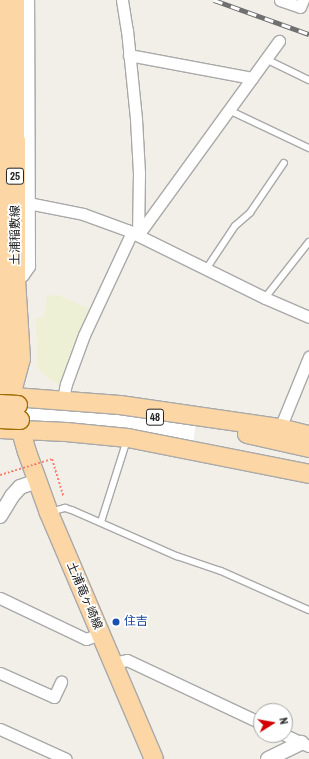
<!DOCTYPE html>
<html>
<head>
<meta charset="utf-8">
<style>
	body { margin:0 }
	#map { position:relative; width:309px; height:759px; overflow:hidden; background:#f2efe9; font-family:"Archivo Narrow","Noto Sans JP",sans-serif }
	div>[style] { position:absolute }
	.farmland>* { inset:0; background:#eef0d5 }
	.pier>* { inset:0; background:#fff; transform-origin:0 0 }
	.path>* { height:2px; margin-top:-1px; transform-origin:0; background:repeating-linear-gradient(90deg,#fa8072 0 2px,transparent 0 4px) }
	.roads { filter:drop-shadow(1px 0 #a9a9a9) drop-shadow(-1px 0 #a9a9a9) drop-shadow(0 1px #a9a9a9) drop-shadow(0 -1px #a9a9a9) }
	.service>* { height:5.5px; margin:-2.75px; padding:0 2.75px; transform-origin:2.75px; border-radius:2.75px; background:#fff }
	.minor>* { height:11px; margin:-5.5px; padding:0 5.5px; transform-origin:5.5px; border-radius:5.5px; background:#fff }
	.tertiary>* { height:14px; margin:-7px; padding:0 7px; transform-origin:7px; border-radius:7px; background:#fff }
	.primary>* { height:18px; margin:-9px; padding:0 9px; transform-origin:9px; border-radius:9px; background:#fcd6a4 }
	.rail>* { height:4.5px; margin-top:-2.25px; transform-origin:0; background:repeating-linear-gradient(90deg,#fff 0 9px,#707070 0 18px); box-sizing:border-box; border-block:1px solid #707070 }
	.path-bridge>* { height:2px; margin-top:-1px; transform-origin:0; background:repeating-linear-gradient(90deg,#fa8072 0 2px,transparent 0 4px) }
	.bridges { filter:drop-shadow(1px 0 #a06b00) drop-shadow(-1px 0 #a06b00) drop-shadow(0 1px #a06b00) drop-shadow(0 -1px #a06b00) }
	.primary-bridge>* { height:18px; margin:-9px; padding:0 9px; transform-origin:9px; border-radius:9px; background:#fcd6a4 }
	.dots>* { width:11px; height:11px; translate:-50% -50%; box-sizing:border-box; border:2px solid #fff; border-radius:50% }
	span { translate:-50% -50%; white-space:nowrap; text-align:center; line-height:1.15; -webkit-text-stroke:3.5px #fff; paint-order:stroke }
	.shield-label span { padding:1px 3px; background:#fff; border:1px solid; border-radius:3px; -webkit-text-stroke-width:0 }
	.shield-label { font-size:11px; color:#222; font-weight:700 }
	.street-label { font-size:12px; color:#222 }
	.transit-label { font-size:12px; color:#164399 }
	.left { translate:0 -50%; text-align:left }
	.north { position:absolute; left:253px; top:703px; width:40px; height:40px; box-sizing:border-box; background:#fff; border:1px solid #a7a7a7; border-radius:50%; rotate:79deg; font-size:11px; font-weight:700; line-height:16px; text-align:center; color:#222 }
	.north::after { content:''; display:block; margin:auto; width:14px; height:18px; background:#d40000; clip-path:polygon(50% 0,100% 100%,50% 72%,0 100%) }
</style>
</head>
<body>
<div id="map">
	<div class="farmland">
		<div style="clip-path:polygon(58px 295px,90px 309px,61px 384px,54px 383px,37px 368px,36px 318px,44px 317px,47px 296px)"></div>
	</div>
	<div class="pier">
		<div style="left:0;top:398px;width:197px;height:26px;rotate:6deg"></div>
	</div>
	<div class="path">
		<div style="left:52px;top:459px;width:39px;rotate:73deg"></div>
	</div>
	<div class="roads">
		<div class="service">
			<div style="left:266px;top:59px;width:48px;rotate:26deg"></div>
			<div style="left:229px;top:110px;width:89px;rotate:25.4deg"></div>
			<div style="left:207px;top:268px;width:50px;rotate:-56.3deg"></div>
			<div style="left:235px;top:226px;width:20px;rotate:-41deg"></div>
			<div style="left:250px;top:213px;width:60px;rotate:-55.8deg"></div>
			<div style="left:265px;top:298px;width:71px;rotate:-51.8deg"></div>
			<div style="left:51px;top:512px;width:15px;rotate:-16deg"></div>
			<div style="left:65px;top:508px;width:7px;rotate:16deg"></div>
			<div style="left:72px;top:510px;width:115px;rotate:23.7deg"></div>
			<div style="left:177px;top:556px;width:46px;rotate:18.8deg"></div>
			<div style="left:221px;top:571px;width:96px;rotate:23.9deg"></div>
			<div style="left:101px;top:522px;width:86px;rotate:-72.4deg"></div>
		</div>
		<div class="minor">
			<div style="left:122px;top:0;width:30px;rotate:81deg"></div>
			<div style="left:127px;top:30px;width:89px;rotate:84.2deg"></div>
			<div style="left:136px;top:119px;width:54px;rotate:86.8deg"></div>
			<div style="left:139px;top:173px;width:62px;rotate:90.9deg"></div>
			<div style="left:280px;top:0;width:21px;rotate:19deg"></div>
			<div style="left:300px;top:7px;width:8px;rotate:-67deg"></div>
			<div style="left:129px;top:55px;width:125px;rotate:10.6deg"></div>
			<div style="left:28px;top:203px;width:56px;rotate:11.3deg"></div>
			<div style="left:83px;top:214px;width:47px;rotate:20deg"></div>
			<div style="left:127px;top:230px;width:154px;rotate:26.2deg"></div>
			<div style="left:265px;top:298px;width:48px;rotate:23.4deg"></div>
			<div style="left:138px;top:235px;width:240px;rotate:-54deg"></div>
			<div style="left:16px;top:279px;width:8px;rotate:-30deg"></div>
			<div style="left:23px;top:275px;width:11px;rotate:-56deg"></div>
			<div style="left:29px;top:266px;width:266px;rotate:-90.2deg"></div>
			<div style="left:63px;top:399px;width:15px;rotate:-79deg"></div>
			<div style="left:66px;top:384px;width:52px;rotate:-69.8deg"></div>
			<div style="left:84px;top:335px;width:114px;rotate:-65deg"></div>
			<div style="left:280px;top:428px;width:77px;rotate:-67.8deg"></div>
			<div style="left:0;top:598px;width:95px;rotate:25.5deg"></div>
			<div style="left:86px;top:639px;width:15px;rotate:-20deg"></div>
			<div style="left:113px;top:663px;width:14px;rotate:-12deg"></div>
			<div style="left:127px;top:660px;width:148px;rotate:25.2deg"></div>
			<div style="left:0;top:673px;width:59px;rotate:24deg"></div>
			<div style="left:54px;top:697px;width:17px;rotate:-65deg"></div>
			<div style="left:0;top:729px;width:72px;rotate:24.4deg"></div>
			<div style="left:285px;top:735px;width:26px;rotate:25deg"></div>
		</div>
		<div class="tertiary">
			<div style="left:0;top:516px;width:23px;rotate:-59deg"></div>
			<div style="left:12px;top:496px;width:12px;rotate:-48deg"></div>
			<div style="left:20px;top:487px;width:18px;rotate:-19deg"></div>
			<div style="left:268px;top:759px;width:37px;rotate:-26deg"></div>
		</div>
		<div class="primary">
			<div style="left:2px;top:0;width:314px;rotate:89.8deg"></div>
			<div style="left:3px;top:314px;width:46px;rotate:88.8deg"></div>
			<div style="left:4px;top:360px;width:38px;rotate:79deg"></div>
			<div style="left:11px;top:397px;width:57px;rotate:73.8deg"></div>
			<div style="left:27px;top:452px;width:65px;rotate:70.2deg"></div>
			<div style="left:49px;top:513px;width:267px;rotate:66.9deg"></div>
			<div style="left:12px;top:392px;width:34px;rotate:-75deg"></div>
			<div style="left:21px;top:359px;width:80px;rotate:-93.6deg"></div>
			<div style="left:16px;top:279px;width:279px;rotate:-90.2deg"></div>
			<div style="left:1px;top:396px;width:119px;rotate:4.3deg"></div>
			<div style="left:120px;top:405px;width:162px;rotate:8.2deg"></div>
			<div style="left:280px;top:428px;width:30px;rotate:14deg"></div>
			<div style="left:0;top:429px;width:66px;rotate:2.6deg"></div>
			<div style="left:66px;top:432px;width:62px;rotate:5.5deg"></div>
			<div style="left:128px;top:438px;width:185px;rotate:11.2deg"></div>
			<div style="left:247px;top:434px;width:64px;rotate:12.7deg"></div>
		</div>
	</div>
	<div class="rail">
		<div style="left:214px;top:0;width:101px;rotate:19.7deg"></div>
	</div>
	<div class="path-bridge">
		<div style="left:0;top:475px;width:54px;rotate:-17.1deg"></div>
	</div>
	<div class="bridges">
		<div class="primary-bridge">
			<div style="left:0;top:404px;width:18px;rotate:3deg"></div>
			<div style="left:0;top:419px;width:20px;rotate:3deg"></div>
		</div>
	</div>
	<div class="dots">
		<div style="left:116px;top:622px;background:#1a4fb4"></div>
	</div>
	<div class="shield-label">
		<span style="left:15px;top:176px">25</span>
		<span style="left:155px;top:417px">48</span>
	</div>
	<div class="street-label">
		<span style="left:16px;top:235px;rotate:-90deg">土浦稲敷線</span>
		<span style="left:84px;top:596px;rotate:67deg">土浦竜ヶ崎線</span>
	</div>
	<div class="transit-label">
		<span class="left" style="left:124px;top:622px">住吉</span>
	</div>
	<div class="north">N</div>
</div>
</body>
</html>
